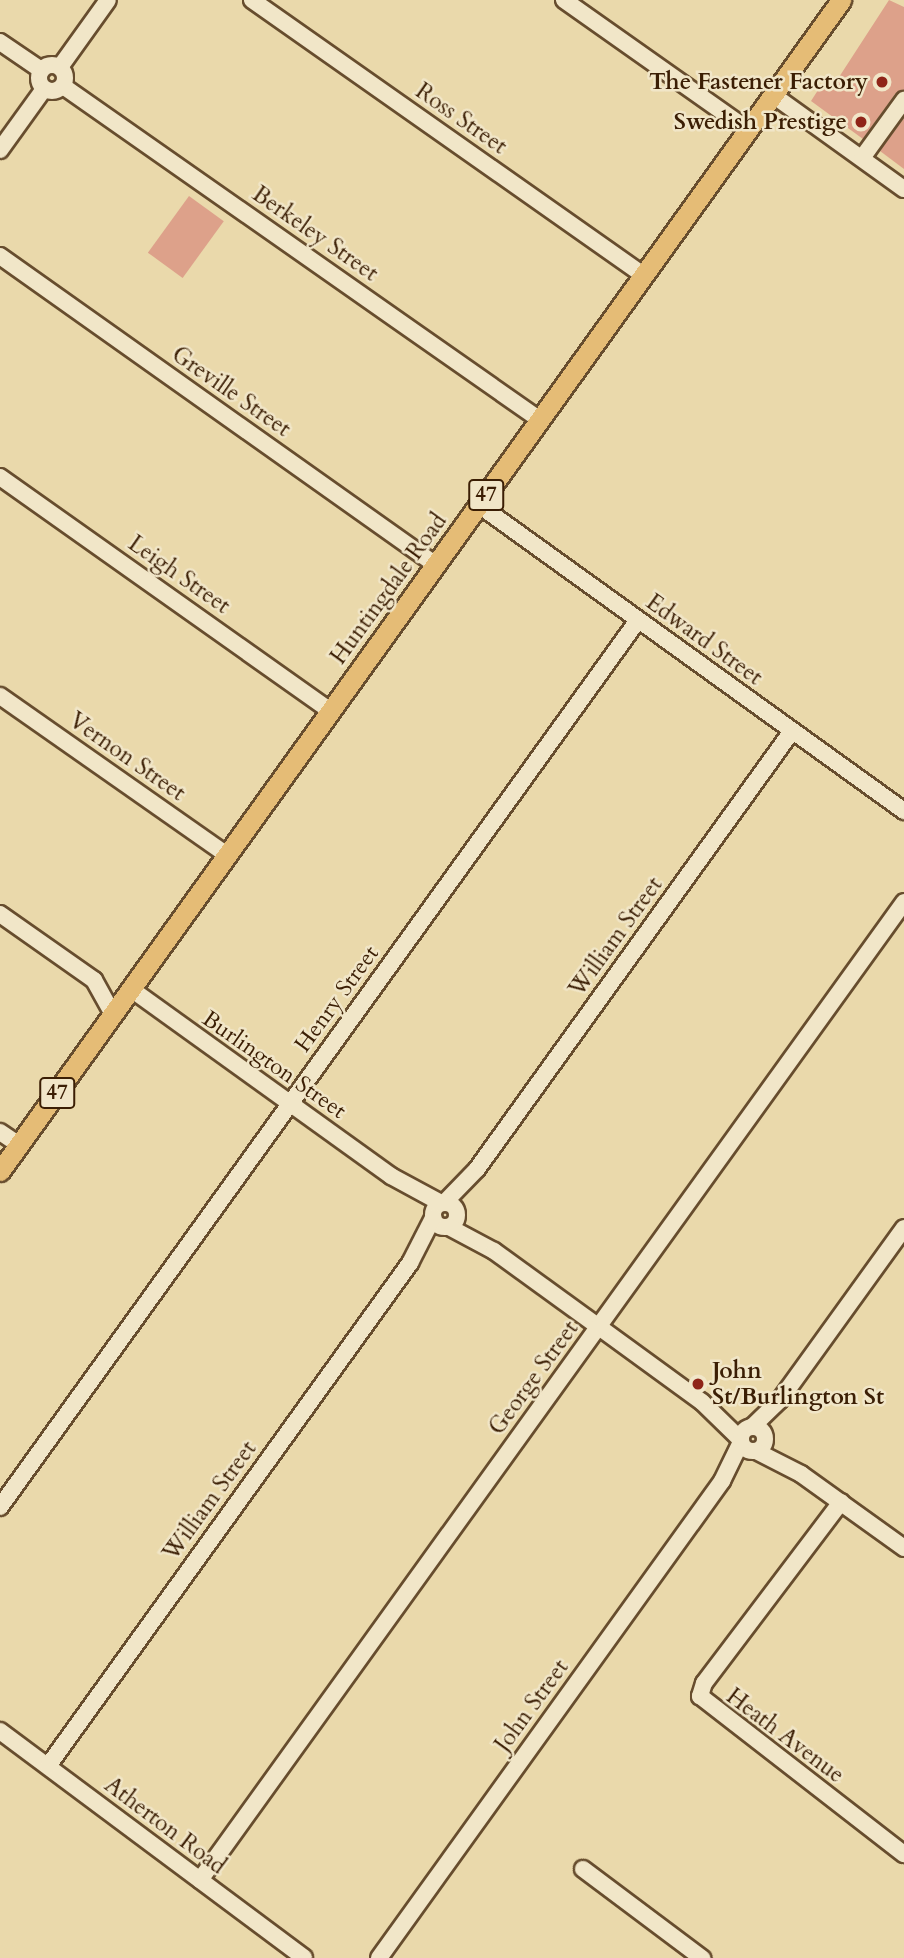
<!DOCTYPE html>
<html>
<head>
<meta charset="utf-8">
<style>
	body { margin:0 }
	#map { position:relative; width:904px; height:1958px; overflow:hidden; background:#ead9ab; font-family:Cardo,serif }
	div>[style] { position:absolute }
	.building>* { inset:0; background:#dda18a; transform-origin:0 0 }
	.roads { filter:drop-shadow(2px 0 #674d2e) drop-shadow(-2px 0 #674d2e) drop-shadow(0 2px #674d2e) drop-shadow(0 -2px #674d2e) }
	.minor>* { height:16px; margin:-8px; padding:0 8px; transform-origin:8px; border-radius:8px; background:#f1e6c8 }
	.minor>.ring { margin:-8px; padding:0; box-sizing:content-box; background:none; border:16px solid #f1e6c8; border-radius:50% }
	.major>* { height:19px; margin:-9.5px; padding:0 9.5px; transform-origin:9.5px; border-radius:9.5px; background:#e5bc76 }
	.dots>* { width:19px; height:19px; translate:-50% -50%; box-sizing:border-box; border:4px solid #f1e6c8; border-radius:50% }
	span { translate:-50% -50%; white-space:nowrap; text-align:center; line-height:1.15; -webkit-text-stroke:5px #f1e6c8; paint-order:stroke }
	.shield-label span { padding:2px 5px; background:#f1e6c8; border:2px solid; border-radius:5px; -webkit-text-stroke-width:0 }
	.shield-label { font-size:21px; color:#3b1e04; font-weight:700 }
	.poi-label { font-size:23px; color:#3b1e04; font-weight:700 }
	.right { translate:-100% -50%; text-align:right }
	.left { translate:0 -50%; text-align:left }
	.street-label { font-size:23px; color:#3b1e04 }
</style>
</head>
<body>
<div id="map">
	<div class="building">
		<div style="clip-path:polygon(889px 0,904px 7px,904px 90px,895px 94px,863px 139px,811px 101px,822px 84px,830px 91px)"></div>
		<div style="clip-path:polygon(904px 118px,904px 169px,880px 151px)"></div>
		<div style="left:189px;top:196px;width:43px;height:70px;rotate:36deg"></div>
	</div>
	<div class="roads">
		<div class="minor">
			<div style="left:252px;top:0;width:479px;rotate:35.1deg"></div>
			<div style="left:564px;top:0;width:225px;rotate:35.2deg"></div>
			<div style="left:0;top:42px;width:50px;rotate:34.3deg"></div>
			<div class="ring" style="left:39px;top:65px;width:10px;height:10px"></div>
			<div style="left:60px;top:67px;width:82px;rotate:-54.4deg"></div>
			<div style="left:63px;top:86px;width:582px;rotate:35deg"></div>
			<div style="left:773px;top:95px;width:161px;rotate:35.7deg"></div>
			<div style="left:0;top:150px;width:75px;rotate:-54.2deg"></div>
			<div style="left:862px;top:158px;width:72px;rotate:-54.1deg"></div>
			<div style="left:0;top:256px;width:534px;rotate:35.33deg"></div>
			<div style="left:0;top:477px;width:405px;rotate:35.3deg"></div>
			<div style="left:479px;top:505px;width:524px;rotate:35.75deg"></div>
			<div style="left:0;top:696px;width:277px;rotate:35deg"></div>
			<div style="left:0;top:914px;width:115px;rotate:35.1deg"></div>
			<div style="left:94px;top:980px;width:39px;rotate:61deg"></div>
			<div style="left:131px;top:989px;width:320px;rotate:35.7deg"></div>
			<div style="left:391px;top:1176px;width:57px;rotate:28.4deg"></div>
			<div style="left:0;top:1132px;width:23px;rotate:34deg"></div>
			<div style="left:445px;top:1202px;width:46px;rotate:-45.9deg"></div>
			<div style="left:477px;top:1169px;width:540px;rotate:-54.28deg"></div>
			<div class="ring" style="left:433px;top:1203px;width:8px;height:8px"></div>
			<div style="left:449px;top:1227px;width:51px;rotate:28.1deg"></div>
			<div style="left:494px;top:1251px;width:130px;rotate:35.9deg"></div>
			<div style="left:599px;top:1327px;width:127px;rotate:36.1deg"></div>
			<div style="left:702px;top:1402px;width:53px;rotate:44.2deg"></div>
			<div style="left:753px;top:1426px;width:37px;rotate:-44deg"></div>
			<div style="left:780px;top:1400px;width:212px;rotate:-54.2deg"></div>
			<div class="ring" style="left:741px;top:1427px;width:8px;height:8px"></div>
			<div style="left:756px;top:1451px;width:51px;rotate:27.1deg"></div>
			<div style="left:801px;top:1474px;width:127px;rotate:35.7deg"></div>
			<div style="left:841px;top:1502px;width:227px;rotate:127.1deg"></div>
			<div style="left:704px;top:1683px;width:14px;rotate:107deg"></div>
			<div style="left:700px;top:1696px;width:258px;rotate:37.8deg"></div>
			<div style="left:0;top:1507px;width:1093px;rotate:-54.27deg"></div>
			<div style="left:0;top:1731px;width:379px;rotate:36.7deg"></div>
			<div style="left:48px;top:1766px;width:620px;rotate:-54.26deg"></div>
			<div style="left:410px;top:1263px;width:51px;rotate:-62.9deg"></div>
			<div style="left:583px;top:1869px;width:149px;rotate:36.8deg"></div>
			<div style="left:200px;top:1880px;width:1205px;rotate:-54.25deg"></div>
			<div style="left:379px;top:1958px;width:588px;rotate:-54.28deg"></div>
			<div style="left:722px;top:1481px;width:43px;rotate:-64deg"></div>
		</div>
		<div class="major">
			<div style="left:0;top:1171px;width:1442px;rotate:-54.31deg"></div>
		</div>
	</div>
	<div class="dots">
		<div style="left:882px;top:82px;background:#8f2418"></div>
		<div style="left:861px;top:122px;background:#8f2418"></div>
		<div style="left:698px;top:1384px;background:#8f2418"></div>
	</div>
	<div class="shield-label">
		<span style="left:486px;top:495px">47</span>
		<span style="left:57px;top:1093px">47</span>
	</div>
	<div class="poi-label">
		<span class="right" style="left:868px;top:82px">The Fastener Factory</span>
		<span class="right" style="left:847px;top:122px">Swedish Prestige</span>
		<span class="left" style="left:712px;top:1384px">John<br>St/Burlington St</span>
	</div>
	<div class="street-label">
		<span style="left:461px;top:119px;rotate:35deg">Ross Street</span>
		<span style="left:315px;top:234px;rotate:35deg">Berkeley Street</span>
		<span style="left:231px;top:392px;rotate:35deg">Greville Street</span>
		<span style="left:179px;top:575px;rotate:35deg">Leigh Street</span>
		<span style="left:389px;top:589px;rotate:-54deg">Huntingdale Road</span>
		<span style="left:704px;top:640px;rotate:36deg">Edward Street</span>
		<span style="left:127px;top:757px;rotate:35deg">Vernon Street</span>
		<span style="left:616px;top:937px;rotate:-54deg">William Street</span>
		<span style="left:337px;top:999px;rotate:-54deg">Henry Street</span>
		<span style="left:274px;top:1065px;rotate:35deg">Burlington Street</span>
		<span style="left:534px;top:1378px;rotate:-54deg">George Street</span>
		<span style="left:210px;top:1501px;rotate:-54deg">William Street</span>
		<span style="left:532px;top:1706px;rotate:-54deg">John Street</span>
		<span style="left:785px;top:1736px;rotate:37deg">Heath Avenue</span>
		<span style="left:165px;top:1826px;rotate:37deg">Atherton Road</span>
	</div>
</div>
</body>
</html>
